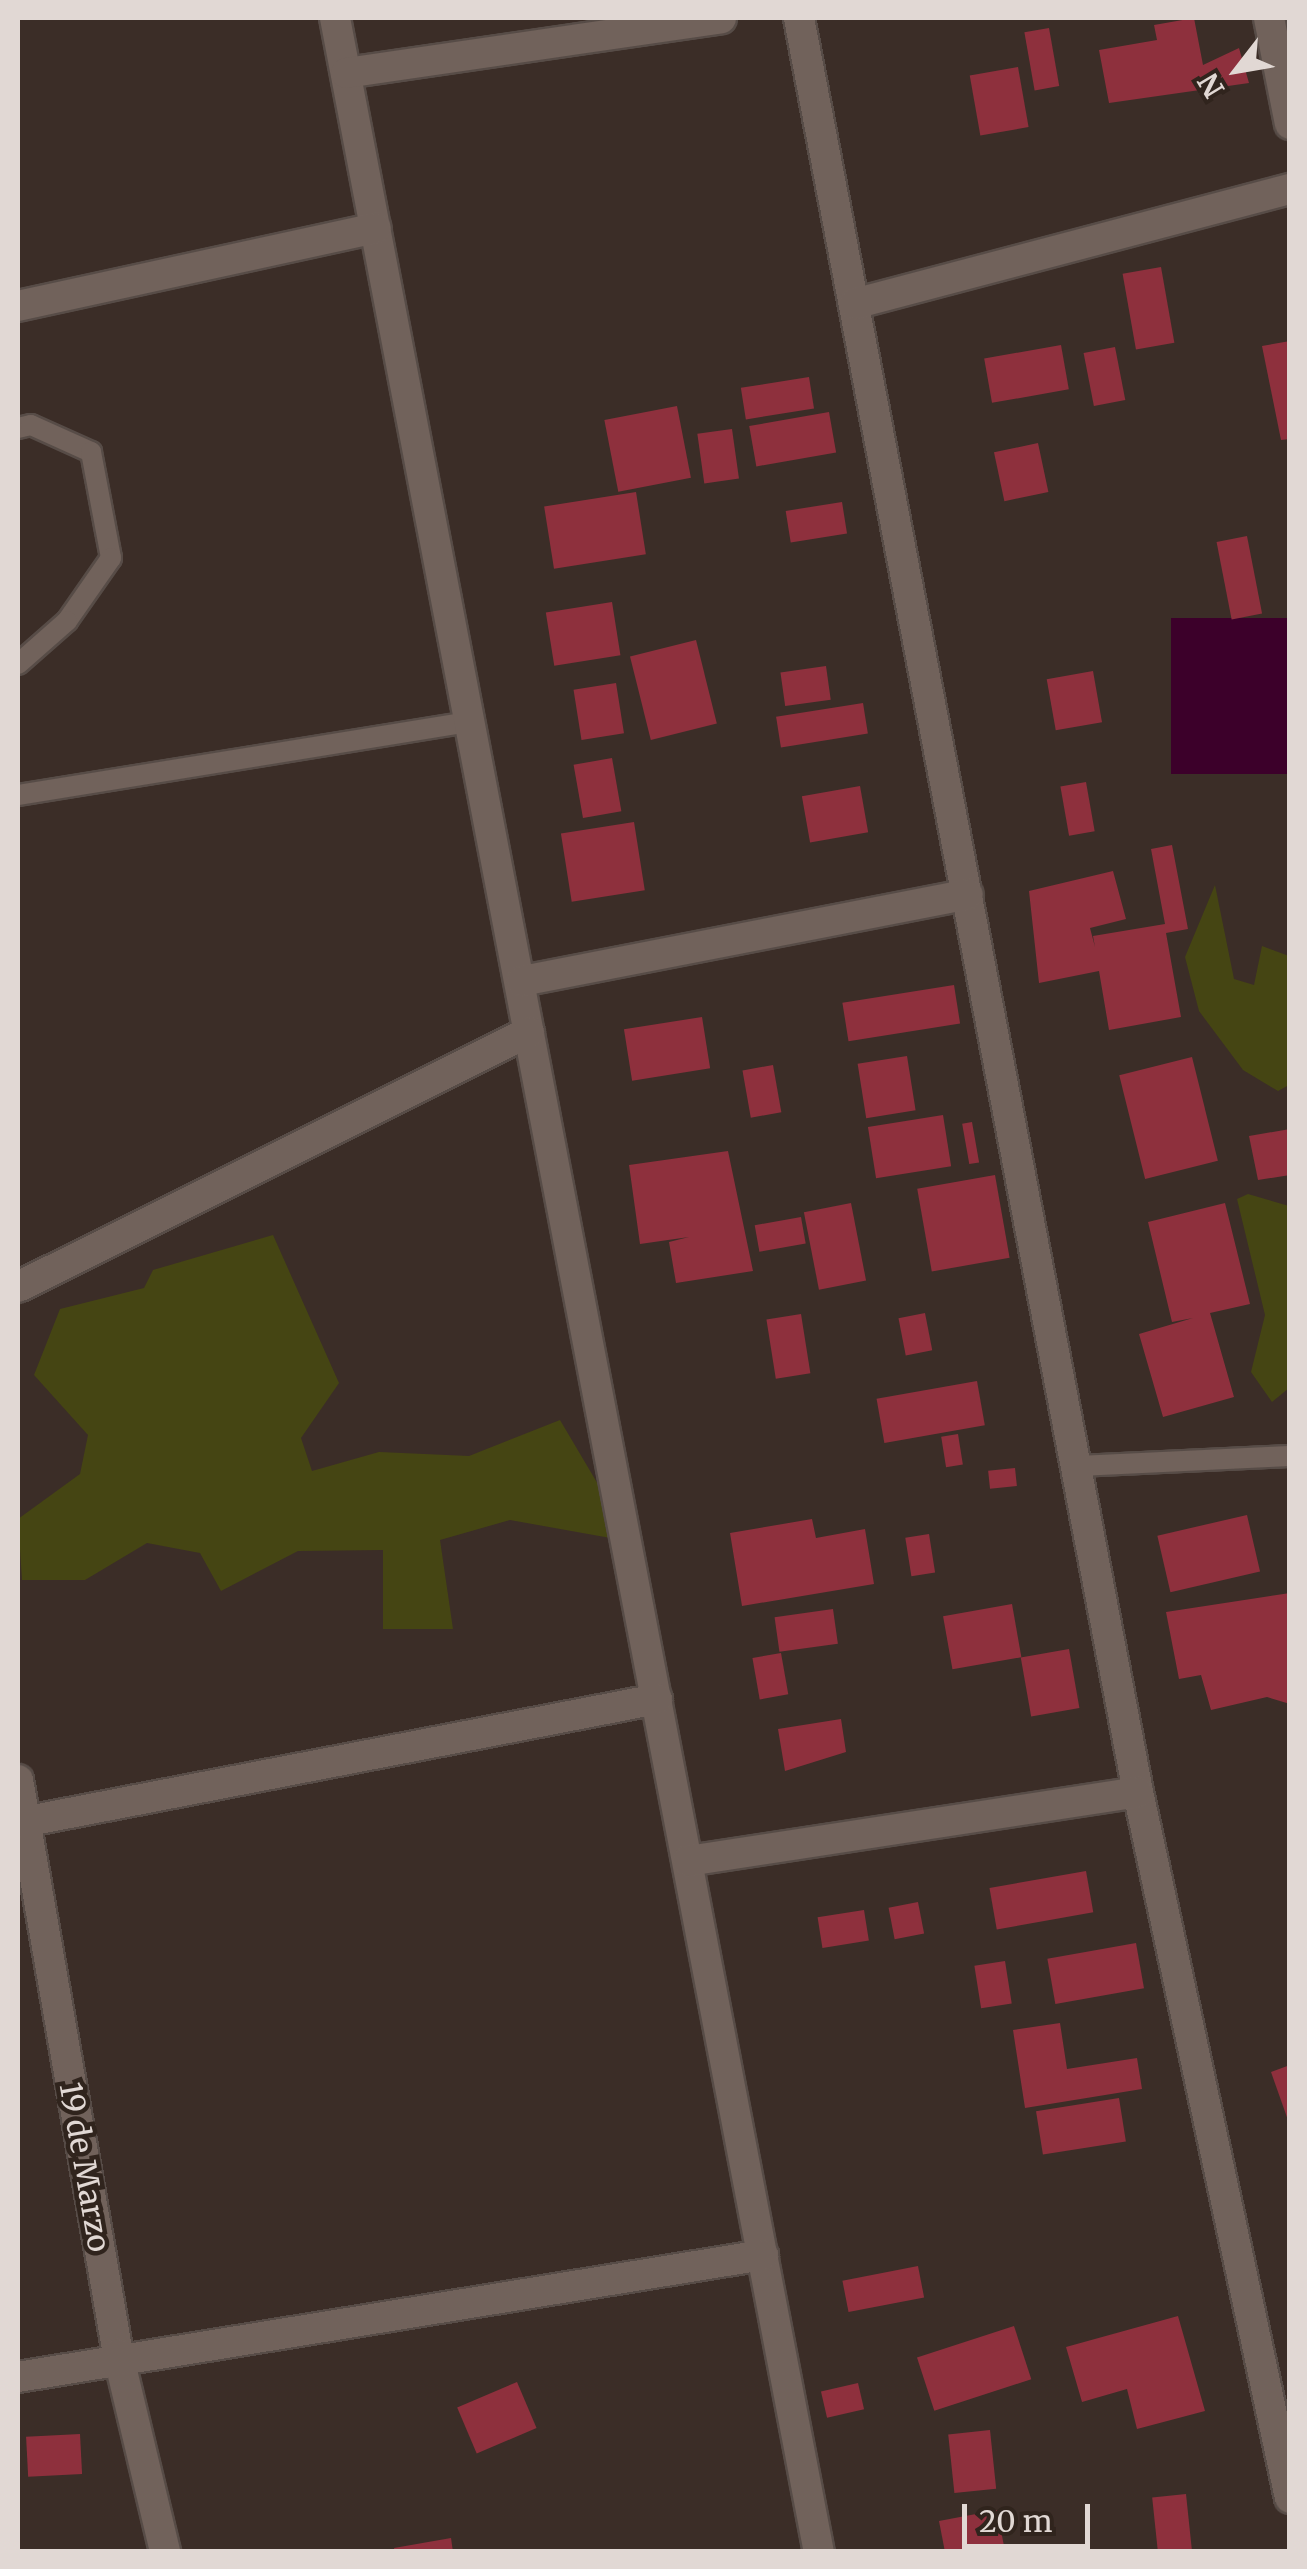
<!DOCTYPE html>
<html>
<head>
<meta charset="utf-8">
<style>
	body { margin:0 }
	#map { position:relative; width:1307px; height:2569px; overflow:hidden; background:#3b2d27; font-family:Merriweather,serif }
	div>[style] { position:absolute }
	.green>* { inset:0; background:#454513 }
	.water>* { inset:0; background:#3c002a; transform-origin:0 0 }
	.building>* { inset:0; background:#8e303d; transform-origin:0 0 }
	.roads { filter:drop-shadow(2px 0 #574c47) drop-shadow(-2px 0 #574c47) drop-shadow(0 2px #574c47) drop-shadow(0 -2px #574c47) }
	.lane>* { height:20px; margin:-10px; padding:0 10px; transform-origin:10px; border-radius:10px; background:#71625b }
	.street>* { height:30px; margin:-15px; padding:0 15px; transform-origin:15px; border-radius:15px; background:#71625b }
	span { translate:-50% -50%; white-space:nowrap; text-align:center; line-height:1.15; -webkit-text-stroke:9px #30241d; paint-order:stroke }
	.street-label { font-size:30px; color:#e1d8d4 }
	.frame { position:absolute; inset:0; border:20px solid #e1d8d4; pointer-events:none }
	.north { position:absolute; left:1187px; top:20px; width:100px; height:100px; -webkit-text-stroke:8px #30241d; paint-order:stroke; rotate:239deg; font-size:28px; font-weight:700; line-height:40px; text-align:center; color:#e1d8d4 }
	.north::after { content:''; display:block; margin:auto; width:35px; height:45px; background:#e1d8d4; clip-path:polygon(50% 0,100% 100%,50% 72%,0 100%) }
	.scale { position:absolute; left:962px; top:2504px; width:128px; height:45px; box-sizing:border-box; border:5px solid #e1d8d4; border-top:0; padding-left:12px; font-size:30px; line-height:35px; white-space:nowrap; color:#e1d8d4; -webkit-text-stroke:8px #30241d; paint-order:stroke }
</style>
</head>
<body>
<div id="map">
	<div class="green">
		<div style="clip-path:polygon(1215px 885px,1234px 979px,1254px 985px,1262px 946px,1289px 956px,1289px 1085px,1278px 1091px,1243px 1070px,1199px 1011px,1185px 957px)"></div>
		<div style="clip-path:polygon(1248px 1194px,1289px 1206px,1289px 1388px,1272px 1402px,1251px 1372px,1265px 1315px,1237px 1199px)"></div>
		<div style="clip-path:polygon(273px 1235px,339px 1383px,301px 1438px,312px 1471px,379px 1452px,469px 1456px,560px 1420px,602px 1491px,616px 1539px,510px 1520px,440px 1540px,453px 1629px,383px 1629px,383px 1550px,298px 1551px,221px 1591px,200px 1553px,147px 1543px,85px 1580px,22px 1580px,18px 1519px,80px 1474px,88px 1435px,34px 1375px,60px 1309px,144px 1288px,153px 1270px)"></div>
	</div>
	<div class="water">
		<div style="left:1289px;top:618px;width:156px;height:118px;rotate:90deg"></div>
	</div>
	<div class="building">
		<div style="clip-path:polygon(1194px 18px,1203px 65px,1239px 48px,1249px 83px,1109px 103px,1099px 50px,1157px 40px,1154px 25px)"></div>
		<div style="left:1049px;top:28px;width:59px;height:25px;rotate:80deg"></div>
		<div style="left:1018px;top:67px;width:61px;height:49px;rotate:80deg"></div>
		<div style="left:1161px;top:267px;width:77px;height:39px;rotate:80deg"></div>
		<div style="clip-path:polygon(1290px 341px,1290px 439px,1281px 440px,1262px 346px)"></div>
		<div style="left:1061px;top:345px;width:45px;height:78px;rotate:80deg"></div>
		<div style="left:1115px;top:347px;width:54px;height:32px;rotate:79deg"></div>
		<div style="left:809px;top:377px;width:32px;height:69px;rotate:81deg"></div>
		<div style="left:677px;top:406px;width:73px;height:74px;rotate:79deg"></div>
		<div style="left:829px;top:412px;width:41px;height:81px;rotate:80deg"></div>
		<div style="left:732px;top:429px;width:50px;height:35px;rotate:82deg"></div>
		<div style="left:1038px;top:443px;width:50px;height:45px;rotate:78deg"></div>
		<div style="left:636px;top:492px;width:63px;height:93px;rotate:81deg"></div>
		<div style="left:842px;top:502px;width:32px;height:57px;rotate:81deg"></div>
		<div style="left:1247px;top:536px;width:79px;height:31px;rotate:79deg"></div>
		<div style="left:612px;top:602px;width:54px;height:67px;rotate:81deg"></div>
		<div style="left:696px;top:640px;width:86px;height:68px;rotate:76deg"></div>
		<div style="left:826px;top:666px;width:34px;height:46px;rotate:82deg"></div>
		<div style="left:1093px;top:671px;width:52px;height:47px;rotate:80deg"></div>
		<div style="left:616px;top:683px;width:51px;height:43px;rotate:81deg"></div>
		<div style="left:863px;top:703px;width:31px;height:88px;rotate:81deg"></div>
		<div style="left:612px;top:758px;width:54px;height:39px;rotate:80deg"></div>
		<div style="left:1086px;top:782px;width:50px;height:26px;rotate:80deg"></div>
		<div style="left:860px;top:786px;width:47px;height:59px;rotate:80deg"></div>
		<div style="left:634px;top:822px;width:69px;height:74px;rotate:81deg"></div>
		<div style="clip-path:polygon(1172px 845px,1188px 929px,1166px 933px,1181px 1017px,1109px 1030px,1099px 971px,1039px 983px,1029px 891px,1113px 871px,1126px 919px,1090px 928px,1095px 947px,1093px 936px,1165px 924px,1151px 849px)"></div>
		<div style="left:954px;top:985px;width:39px;height:113px;rotate:81deg"></div>
		<div style="left:702px;top:1017px;width:52px;height:79px;rotate:81deg"></div>
		<div style="left:907px;top:1056px;width:55px;height:50px;rotate:81deg"></div>
		<div style="left:1192px;top:1057px;width:107px;height:75px;rotate:76deg"></div>
		<div style="left:773px;top:1065px;width:48px;height:31px;rotate:80deg"></div>
		<div style="left:943px;top:1115px;width:52px;height:76px;rotate:81deg"></div>
		<div style="left:972px;top:1122px;width:41px;height:10px;rotate:80deg"></div>
		<div style="clip-path:polygon(1290px 1129px,1290px 1175px,1258px 1180px,1249px 1136px)"></div>
		<div style="clip-path:polygon(728px 1151px,753px 1271px,676px 1283px,669px 1242px,689px 1237px,640px 1244px,629px 1165px)"></div>
		<div style="left:995px;top:1175px;width:84px;height:79px;rotate:80deg"></div>
		<div style="left:851px;top:1203px;width:79px;height:48px;rotate:79deg"></div>
		<div style="clip-path:polygon(1225px 1203px,1250px 1304px,1210px 1313px,1234px 1397px,1163px 1417px,1139px 1334px,1193px 1318px,1172px 1322px,1148px 1222px)"></div>
		<div style="left:801px;top:1217px;width:27px;height:47px;rotate:80deg"></div>
		<div style="left:925px;top:1313px;width:38px;height:27px;rotate:79deg"></div>
		<div style="left:801px;top:1314px;width:60px;height:35px;rotate:81deg"></div>
		<div style="left:977px;top:1381px;width:45px;height:102px;rotate:80deg"></div>
		<div style="left:958px;top:1434px;width:31px;height:17px;rotate:81deg"></div>
		<div style="left:1015px;top:1468px;width:18px;height:27px;rotate:84deg"></div>
		<div style="left:1247px;top:1515px;width:58px;height:92px;rotate:77deg"></div>
		<div style="clip-path:polygon(812px 1519px,816px 1538px,865px 1529px,874px 1584px,742px 1606px,730px 1533px)"></div>
		<div style="left:929px;top:1534px;width:39px;height:24px;rotate:81deg"></div>
		<div style="clip-path:polygon(1290px 1593px,1290px 1704px,1267px 1697px,1211px 1710px,1201px 1675px,1179px 1679px,1166px 1612px)"></div>
		<div style="left:1012px;top:1604px;width:54px;height:70px;rotate:80deg"></div>
		<div style="left:833px;top:1609px;width:35px;height:59px;rotate:82deg"></div>
		<div style="left:1069px;top:1649px;width:60px;height:49px;rotate:80deg"></div>
		<div style="left:781px;top:1653px;width:42px;height:29px;rotate:80deg"></div>
		<div style="clip-path:polygon(841px 1719px,846px 1752px,785px 1771px,778px 1729px)"></div>
		<div style="left:1086px;top:1871px;width:42px;height:98px;rotate:80deg"></div>
		<div style="left:918px;top:1902px;width:32px;height:30px;rotate:79deg"></div>
		<div style="left:864px;top:1910px;width:31px;height:47px;rotate:81deg"></div>
		<div style="left:1136px;top:1943px;width:46px;height:90px;rotate:80deg"></div>
		<div style="left:1005px;top:1961px;width:43px;height:31px;rotate:81deg"></div>
		<div style="clip-path:polygon(1060px 2023px,1067px 2069px,1137px 2058px,1142px 2089px,1025px 2108px,1013px 2030px)"></div>
		<div style="clip-path:polygon(1290px 2065px,1290px 2123px,1289px 2123px,1271px 2072px)"></div>
		<div style="left:1119px;top:2098px;width:44px;height:84px;rotate:81deg"></div>
		<div style="left:918px;top:2266px;width:32px;height:77px;rotate:79deg"></div>
		<div style="clip-path:polygon(1178px 2316px,1205px 2411px,1137px 2429px,1127px 2389px,1082px 2402px,1066px 2347px)"></div>
		<div style="left:1014px;top:2326px;width:56px;height:102px;rotate:72deg"></div>
		<div style="left:517px;top:2382px;width:50px;height:65px;rotate:67deg"></div>
		<div style="left:858px;top:2383px;width:27px;height:38px;rotate:77deg"></div>
		<div style="left:990px;top:2430px;width:59px;height:42px;rotate:84deg"></div>
		<div style="left:80px;top:2434px;width:40px;height:54px;rotate:87deg"></div>
		<div style="left:1186px;top:2494px;width:58px;height:34px;rotate:84deg"></div>
		<div style="clip-path:polygon(997px 2510px,1004px 2546px,945px 2552px,939px 2521px)"></div>
		<div style="clip-path:polygon(451px 2538px,453px 2552px,395px 2552px,394px 2548px)"></div>
	</div>
	<div class="roads">
		<div class="lane">
			<div style="left:18px;top:428px;width:13px;rotate:-13deg"></div>
			<div style="left:31px;top:425px;width:66px;rotate:24.2deg"></div>
			<div style="left:91px;top:452px;width:108px;rotate:79.3deg"></div>
			<div style="left:111px;top:558px;width:77px;rotate:124.9deg"></div>
			<div style="left:67px;top:621px;width:65px;rotate:138.7deg"></div>
			<div style="left:18px;top:795px;width:458px;rotate:-9.2deg"></div>
			<div style="left:1078px;top:1466px;width:212px;rotate:-2.7deg"></div>
		</div>
		<div class="street">
			<div style="left:335px;top:18px;width:2580px;rotate:79.19deg"></div>
			<div style="left:799px;top:18px;width:1806px;rotate:79.18deg"></div>
			<div style="left:1138px;top:1792px;width:722px;rotate:77.85deg"></div>
			<div style="left:1269px;top:18px;width:108px;rotate:78.8deg"></div>
			<div style="left:346px;top:73px;width:379px;rotate:-8.3deg"></div>
			<div style="left:854px;top:304px;width:451px;rotate:-14.8deg"></div>
			<div style="left:18px;top:306px;width:366px;rotate:-12.3deg"></div>
			<div style="left:522px;top:981px;width:454px;rotate:-11deg"></div>
			<div style="left:18px;top:1287px;width:571px;rotate:-26.52deg"></div>
			<div style="left:18px;top:1780px;width:583px;rotate:80.12deg"></div>
			<div style="left:118px;top:2354px;width:204px;rotate:76.6deg"></div>
			<div style="left:18px;top:1823px;width:651px;rotate:-10.98deg"></div>
			<div style="left:688px;top:1861px;width:455px;rotate:-8.7deg"></div>
			<div style="left:18px;top:2377px;width:755px;rotate:-9.3deg"></div>
		</div>
	</div>
	<div class="street-label">
		<span style="left:85px;top:2167px;rotate:80deg">19 de Marzo</span>
	</div>
	<div class="frame"></div>
	<div class="north">N</div>
	<div class="scale">20 m</div>
</div>
</body>
</html>
